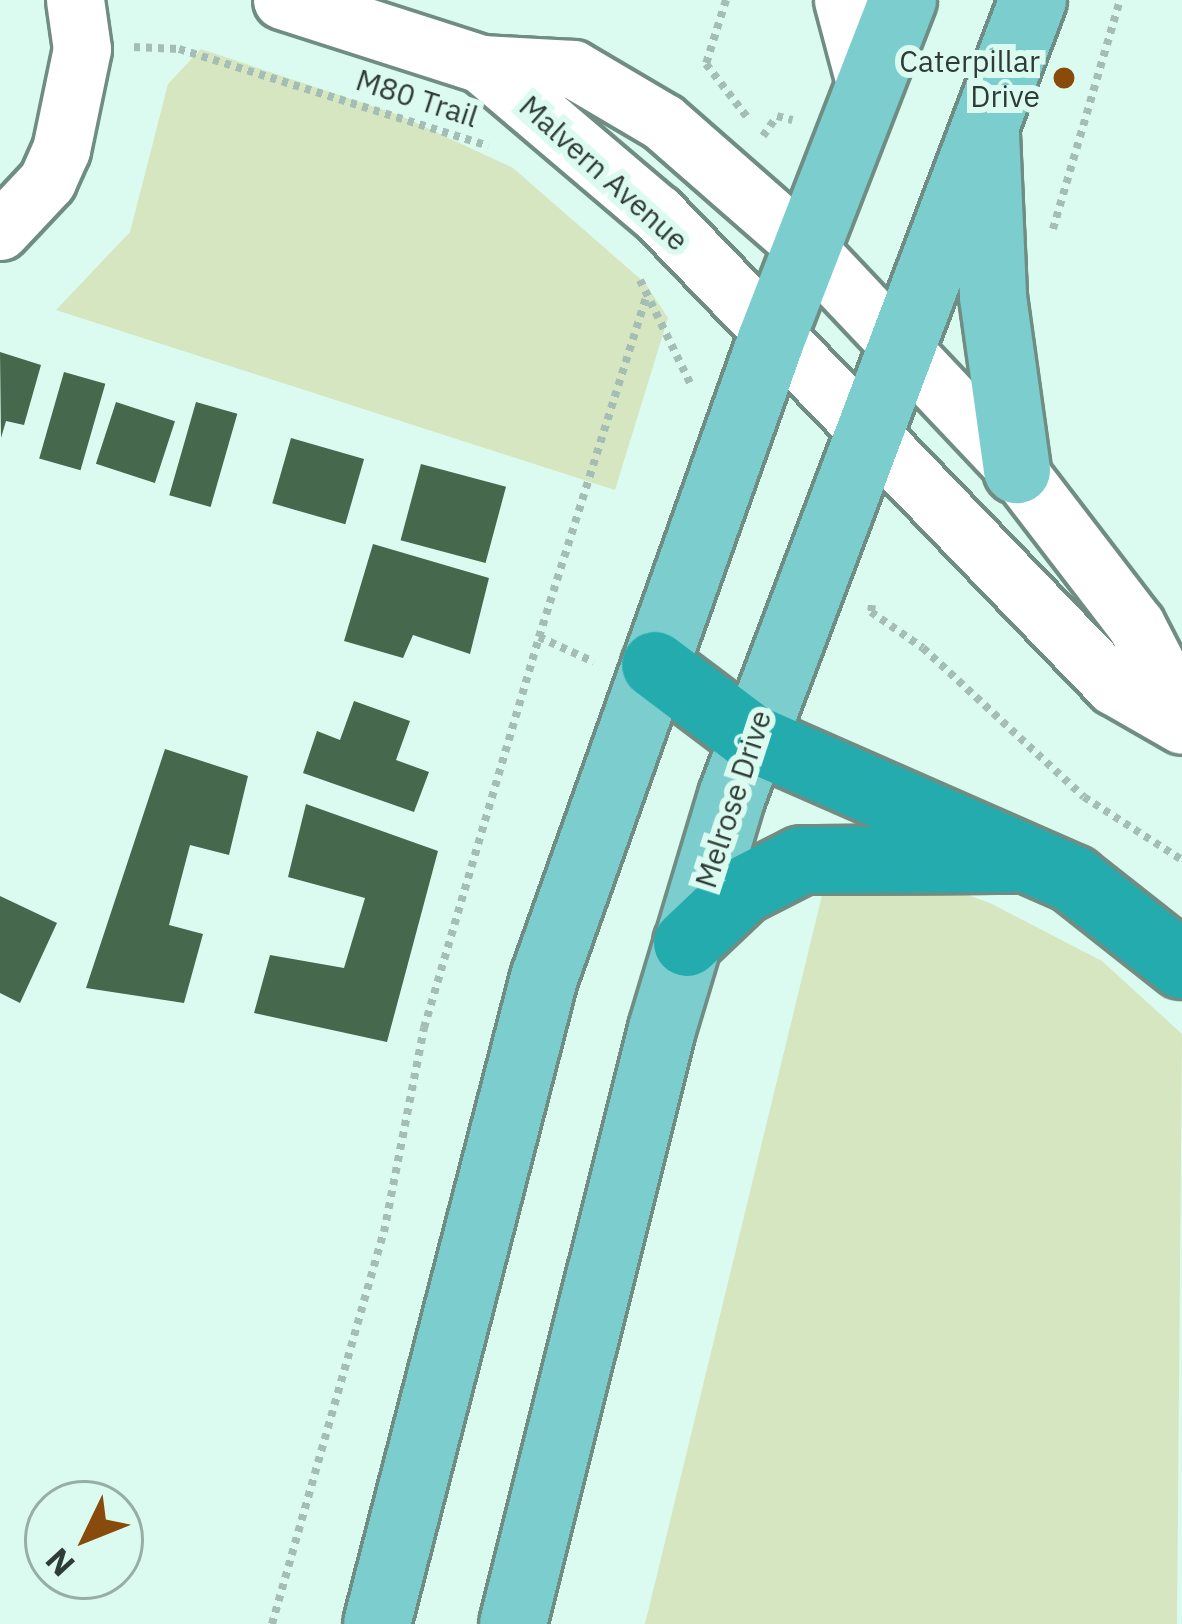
<!DOCTYPE html>
<html>
<head>
<meta charset="utf-8">
<style>
	body { margin:0 }
	#map { position:relative; width:1182px; height:1624px; overflow:hidden; background:#dcfbf0; font-family:"IBM Plex Sans",sans-serif }
	div>[style] { position:absolute }
	.green>* { inset:0; background:#d5e6c1 }
	.building>* { inset:0; background:#46684d; transform-origin:0 0 }
	.path>* { height:8px; margin-top:-4px; transform-origin:0; background:repeating-linear-gradient(90deg,#a5beb5 0 6px,transparent 0 12px) }
	.roads { filter:drop-shadow(3px 0 #708d83) drop-shadow(-3px 0 #708d83) drop-shadow(0 3px #708d83) drop-shadow(0 -3px #708d83) }
	.minor>* { height:57px; margin:-28.5px; padding:0 28.5px; transform-origin:28.5px; border-radius:28.5px; background:#fff }
	.major>* { height:66px; margin:-33px; padding:0 33px; transform-origin:33px; border-radius:33px; background:#7ccdce }
	.highway>* { height:66px; margin:-33px; padding:0 33px; transform-origin:33px; border-radius:33px; background:#24abad }
	.dots>* { width:33px; height:33px; translate:-50% -50%; box-sizing:border-box; border:6px solid #dcfbf0; border-radius:50% }
	span { translate:-50% -50%; white-space:nowrap; text-align:center; line-height:1.15; -webkit-text-stroke:12px #dcfbf0; paint-order:stroke }
	.poi-label { font-size:30px; color:#2f3b37 }
	.right { translate:-100% -50%; text-align:right }
	.street-label { font-size:30px; color:#2f3b37 }
	.north { position:absolute; left:24px; top:1480px; width:120px; height:120px; box-sizing:border-box; background:#dcfbf0; border:3px solid #97aea6; border-radius:50%; rotate:227deg; font-size:33px; font-weight:700; line-height:48px; text-align:center; color:#2f3b37 }
	.north::after { content:''; display:block; margin:auto; width:42px; height:54px; background:#884b0b; clip-path:polygon(50% 0,100% 100%,50% 72%,0 100%) }
</style>
</head>
<body>
<div id="map">
	<div class="green">
		<div style="clip-path:polygon(201px 49px,399px 115px,513px 168px,645px 283px,668px 318px,615px 490px,56px 310px,130px 232px,168px 84px)"></div>
		<div style="clip-path:polygon(825px 883px,943px 886px,990px 903px,1102px 961px,1182px 1034px,1177px 1624px,645px 1624px)"></div>
	</div>
	<div class="building">
		<div style="clip-path:polygon(0 352px,41px 365px,24px 425px,6px 421px,1px 438px)"></div>
		<div style="left:64px;top:372px;width:43px;height:90px;rotate:16deg"></div>
		<div style="left:116px;top:402px;width:62px;height:65px;rotate:18deg"></div>
		<div style="left:196px;top:402px;width:43px;height:97px;rotate:16deg"></div>
		<div style="left:291px;top:438px;width:76px;height:68px;rotate:16deg"></div>
		<div style="left:421px;top:464px;width:88px;height:79px;rotate:15deg"></div>
		<div style="clip-path:polygon(373px 544px,489px 578px,470px 654px,413px 635px,403px 658px,344px 641px)"></div>
		<div style="clip-path:polygon(354px 701px,410px 721px,396px 760px,429px 772px,414px 812px,303px 773px,317px 731px,340px 740px)"></div>
		<div style="clip-path:polygon(165px 749px,248px 776px,229px 855px,190px 845px,169px 925px,203px 934px,184px 1003px,86px 988px)"></div>
		<div style="clip-path:polygon(306px 804px,438px 851px,387px 1042px,254px 1013px,270px 955px,344px 968px,365px 898px,288px 877px)"></div>
		<div style="clip-path:polygon(0 896px,57px 923px,20px 1003px,0 993px)"></div>
	</div>
	<div class="path">
		<div style="left:726px;top:0;width:67px;rotate:107.4deg"></div>
		<div style="left:706px;top:64px;width:67px;rotate:52.3deg"></div>
		<div style="left:134px;top:47px;width:45px;rotate:2.5deg"></div>
		<div style="left:179px;top:49px;width:324px;rotate:17.4deg"></div>
		<div style="left:763px;top:136px;width:24px;rotate:-55deg"></div>
		<div style="left:777px;top:116px;width:16px;rotate:15deg"></div>
		<div style="left:1053px;top:229px;width:239px;rotate:-73.7deg"></div>
		<div style="left:640px;top:280px;width:117px;rotate:64.1deg"></div>
		<div style="left:872px;top:605px;width:7px;rotate:98deg"></div>
		<div style="left:871px;top:612px;width:63px;rotate:34.7deg"></div>
		<div style="left:923px;top:648px;width:219px;rotate:42.8deg"></div>
		<div style="left:1084px;top:797px;width:117px;rotate:32.7deg"></div>
		<div style="left:539px;top:637px;width:359px;rotate:-72.5deg"></div>
		<div style="left:272px;top:1624px;width:408px;rotate:-74.1deg"></div>
		<div style="left:384px;top:1232px;width:208px;rotate:-78.9deg"></div>
		<div style="left:424px;top:1028px;width:408px;rotate:-73.6deg"></div>
		<div style="left:539px;top:637px;width:60px;rotate:24.4deg"></div>
	</div>
	<div class="roads">
		<div class="minor">
			<div style="left:282px;top:0;width:209px;rotate:17.8deg"></div>
			<div style="left:481px;top:64px;width:92px;rotate:3.1deg"></div>
			<div style="left:573px;top:69px;width:104px;rotate:30.5deg"></div>
			<div style="left:663px;top:122px;width:190px;rotate:41.2deg"></div>
			<div style="left:806px;top:247px;width:307px;rotate:46.6deg"></div>
			<div style="left:1017px;top:470px;width:195px;rotate:52.5deg"></div>
			<div style="left:1136px;top:625px;width:100px;rotate:62.7deg"></div>
			<div style="left:843px;top:0;width:97px;rotate:75.1deg"></div>
			<div style="left:481px;top:64px;width:231px;rotate:40.3deg"></div>
			<div style="left:657px;top:213px;width:658px;rotate:45.99deg"></div>
			<div style="left:1114px;top:686px;width:78px;rotate:29.8deg"></div>
			<div style="left:0;top:231px;width:69px;rotate:-46.8deg"></div>
			<div style="left:47px;top:181px;width:34px;rotate:-66deg"></div>
			<div style="left:61px;top:150px;width:103px;rotate:-78.3deg"></div>
			<div style="left:82px;top:49px;width:49px;rotate:-98.1deg"></div>
		</div>
		<div class="major">
			<div style="left:986px;top:134px;width:163px;rotate:87.5deg"></div>
			<div style="left:993px;top:297px;width:175px;rotate:82.1deg"></div>
			<div style="left:377px;top:1624px;width:667px;rotate:-75.51deg"></div>
			<div style="left:544px;top:978px;width:677px;rotate:-70.41deg"></div>
			<div style="left:771px;top:340px;width:365px;rotate:-68.8deg"></div>
			<div style="left:513px;top:1624px;width:613px;rotate:-75.94deg"></div>
			<div style="left:662px;top:1029px;width:243px;rotate:-73.3deg"></div>
			<div style="left:732px;top:796px;width:851px;rotate:-69.29deg"></div>
		</div>
		<div class="highway">
			<div style="left:655px;top:665px;width:121px;rotate:37deg"></div>
			<div style="left:752px;top:738px;width:351px;rotate:23.7deg"></div>
			<div style="left:1073px;top:879px;width:139px;rotate:38.3deg"></div>
			<div style="left:687px;top:943px;width:77px;rotate:-43.4deg"></div>
			<div style="left:743px;top:890px;width:66px;rotate:-27deg"></div>
			<div style="left:802px;top:860px;width:208px;rotate:-0.3deg"></div>
		</div>
	</div>
	<div class="dots">
		<div style="left:1064px;top:78px;background:#884b0b"></div>
	</div>
	<div class="poi-label">
		<span class="right" style="left:1040px;top:78px">Caterpillar<br>Drive</span>
	</div>
	<div class="street-label">
		<span style="left:417px;top:98px;rotate:18deg">M80 Trail</span>
		<span style="left:604px;top:173px;rotate:42deg">Malvern Avenue</span>
		<span style="left:733px;top:799px;rotate:-72deg">Melrose Drive</span>
	</div>
	<div class="north">N</div>
</div>
</body>
</html>
